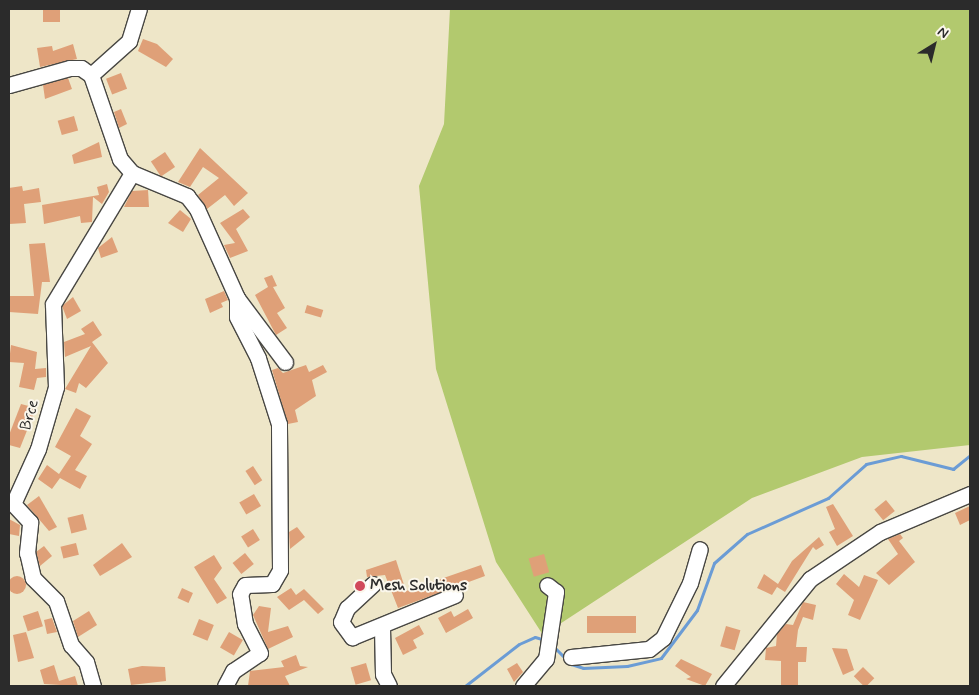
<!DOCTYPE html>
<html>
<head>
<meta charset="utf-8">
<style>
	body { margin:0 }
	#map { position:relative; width:979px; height:695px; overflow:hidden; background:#eee6c8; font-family:Mynerve,sans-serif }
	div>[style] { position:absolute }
	.green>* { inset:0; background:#b2c96e }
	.stream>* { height:3px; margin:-1.5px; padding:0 1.5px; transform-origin:1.5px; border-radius:1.5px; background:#6b9cd5 }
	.building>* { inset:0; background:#dfa078; transform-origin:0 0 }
	.round { border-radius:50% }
	.roads { filter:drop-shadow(1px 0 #484743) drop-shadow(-1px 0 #484743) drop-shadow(0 1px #484743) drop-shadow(0 -1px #484743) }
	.minor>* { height:15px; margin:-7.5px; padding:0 7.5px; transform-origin:7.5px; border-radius:7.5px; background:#fff }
	.dots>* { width:14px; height:14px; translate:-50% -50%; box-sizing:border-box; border:2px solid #fbf7ec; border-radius:50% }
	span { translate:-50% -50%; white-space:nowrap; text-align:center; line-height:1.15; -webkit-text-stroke:4px #fbf7ec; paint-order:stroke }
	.street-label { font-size:16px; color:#2b2b2b }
	.poi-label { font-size:16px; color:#2b2b2b; font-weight:700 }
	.left { translate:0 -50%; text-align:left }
	.frame { position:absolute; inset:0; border:10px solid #2b2b2b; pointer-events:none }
	.north { position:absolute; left:909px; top:20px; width:50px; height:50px; -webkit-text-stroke:4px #fbf7ec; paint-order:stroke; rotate:36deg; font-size:14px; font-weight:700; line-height:20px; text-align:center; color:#2b2b2b }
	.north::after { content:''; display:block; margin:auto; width:18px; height:22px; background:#2b2b2b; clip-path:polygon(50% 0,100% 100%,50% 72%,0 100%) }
</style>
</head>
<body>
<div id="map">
	<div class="green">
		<div style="clip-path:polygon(450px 9px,970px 9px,970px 445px,862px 457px,752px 498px,543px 635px,496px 562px,436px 369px,419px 186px,444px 124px)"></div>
	</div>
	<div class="stream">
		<div style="left:552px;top:645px;width:27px;rotate:45deg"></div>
		<div style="left:571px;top:664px;width:13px;rotate:18deg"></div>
		<div style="left:583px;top:668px;width:44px;rotate:-2.6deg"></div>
		<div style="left:627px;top:666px;width:35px;rotate:-13deg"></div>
		<div style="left:661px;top:658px;width:60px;rotate:-53.1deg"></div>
		<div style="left:697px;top:610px;width:50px;rotate:-70.1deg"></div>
		<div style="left:714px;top:563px;width:44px;rotate:-41.3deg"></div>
		<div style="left:747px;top:534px;width:89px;rotate:-24deg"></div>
		<div style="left:828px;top:498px;width:51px;rotate:-41.8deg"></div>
		<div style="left:866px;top:464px;width:36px;rotate:-13deg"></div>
		<div style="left:901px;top:456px;width:54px;rotate:14deg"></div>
		<div style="left:953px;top:469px;width:22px;rotate:-39deg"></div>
		<div style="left:465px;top:686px;width:68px;rotate:-37.9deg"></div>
		<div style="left:519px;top:644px;width:17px;rotate:-24deg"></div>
		<div style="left:535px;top:637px;width:10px;rotate:17deg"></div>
	</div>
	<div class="building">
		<div style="left:43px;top:9px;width:17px;height:13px"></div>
		<div style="clip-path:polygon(143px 39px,157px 44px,173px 59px,166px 67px,138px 51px)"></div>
		<div style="clip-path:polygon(73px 44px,77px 59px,40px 67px,37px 48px,52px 46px,53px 51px)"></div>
		<div style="left:121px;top:73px;width:17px;height:16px;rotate:69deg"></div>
		<div style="clip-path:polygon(68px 78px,72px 89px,45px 99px,43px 85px)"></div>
		<div style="clip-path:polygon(121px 109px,127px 124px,119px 128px,114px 112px)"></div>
		<div style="left:74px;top:116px;width:15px;height:17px;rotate:74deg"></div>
		<div style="clip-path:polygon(99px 142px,102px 157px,74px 164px,72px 155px)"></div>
		<div style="clip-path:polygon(200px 148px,248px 193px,234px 206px,225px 195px,207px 209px,198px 195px,219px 178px,203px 167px,190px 187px,178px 182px)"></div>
		<div style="left:165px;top:152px;width:18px;height:17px;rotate:56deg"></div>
		<div style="clip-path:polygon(107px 184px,109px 192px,102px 204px,93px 197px,92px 222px,81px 223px,80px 216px,44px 224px,42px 205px,99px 195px,97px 187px)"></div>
		<div style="clip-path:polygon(22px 186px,23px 191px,39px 188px,41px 202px,24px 204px,26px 223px,9px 224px,9px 188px)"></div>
		<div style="clip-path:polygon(148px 190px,149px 207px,124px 207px,132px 191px)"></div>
		<div style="clip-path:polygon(243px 209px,250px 217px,236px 229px,248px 251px,230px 258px,224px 245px,235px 243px,220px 223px)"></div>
		<div style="clip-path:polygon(180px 210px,191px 219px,183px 232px,168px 223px)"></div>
		<div style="clip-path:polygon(112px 237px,118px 252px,101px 258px,98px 248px)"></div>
		<div style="clip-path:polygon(45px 243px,50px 282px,42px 282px,38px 314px,9px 312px,9px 296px,34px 296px,29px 244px)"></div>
		<div style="clip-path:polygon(272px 275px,277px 286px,273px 287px,285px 308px,277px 313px,287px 328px,276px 335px,255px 295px,268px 287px,264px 278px)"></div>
		<div style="clip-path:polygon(224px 291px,228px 300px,221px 303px,223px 307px,210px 313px,205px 299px)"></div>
		<div style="clip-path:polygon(73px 297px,81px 311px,67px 319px,62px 306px)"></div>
		<div style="left:307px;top:305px;width:17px;height:8px;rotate:17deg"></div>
		<div style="clip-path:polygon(93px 321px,102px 335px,92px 342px,108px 363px,86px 388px,79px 383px,76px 393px,65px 389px,91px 346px,65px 357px,64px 342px,85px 334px,81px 329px)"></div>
		<div style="clip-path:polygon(11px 345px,37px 352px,35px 369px,46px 368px,46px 377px,37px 378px,34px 390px,19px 387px,24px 363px,9px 362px)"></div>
		<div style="clip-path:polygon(306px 365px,309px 372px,323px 365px,327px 372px,312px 380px,316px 396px,295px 410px,298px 422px,288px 424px,272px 370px,278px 368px,283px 373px)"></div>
		<div style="clip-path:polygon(21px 404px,36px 408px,20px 448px,9px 445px,9px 435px)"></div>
		<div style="clip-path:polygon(76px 408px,91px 416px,80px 436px,92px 444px,75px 470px,87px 476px,80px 489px,60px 478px,52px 489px,38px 479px,47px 465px,59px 474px,71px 456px,55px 447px)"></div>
		<div style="left:253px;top:466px;width:17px;height:9px;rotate:57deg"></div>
		<div style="left:254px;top:494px;width:14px;height:17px;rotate:60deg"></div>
		<div style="clip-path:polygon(39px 496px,57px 527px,49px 531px,27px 505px)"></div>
		<div style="left:886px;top:500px;width:14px;height:15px;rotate:51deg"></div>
		<div style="clip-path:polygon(833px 504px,853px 536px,837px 546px,829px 532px,835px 529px,826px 507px)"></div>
		<div style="clip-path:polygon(970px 506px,970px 520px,960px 525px,955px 513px)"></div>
		<div style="left:83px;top:514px;width:16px;height:16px;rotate:76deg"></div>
		<div style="clip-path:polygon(9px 519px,20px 525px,19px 536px,9px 534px)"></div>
		<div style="clip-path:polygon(297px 527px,305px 537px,290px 549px,289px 532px)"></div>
		<div style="left:253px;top:529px;width:13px;height:14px;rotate:58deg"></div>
		<div style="clip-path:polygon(900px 534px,903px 538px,899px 541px,915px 562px,889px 585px,876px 573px,898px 554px,888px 539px)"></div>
		<div style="clip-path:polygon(819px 537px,824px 545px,816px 550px,813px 547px,785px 592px,777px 587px,772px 595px,757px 588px,764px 574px,778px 584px,792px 561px)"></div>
		<div style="left:76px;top:543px;width:12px;height:16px;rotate:76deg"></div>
		<div style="clip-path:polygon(122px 543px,132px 557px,100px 576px,93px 565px)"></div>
		<div style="clip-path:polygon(44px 546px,52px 556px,40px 566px,36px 552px)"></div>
		<div style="left:245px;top:553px;width:14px;height:16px;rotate:51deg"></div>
		<div style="left:544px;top:554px;width:19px;height:16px;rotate:74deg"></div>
		<div style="clip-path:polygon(214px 555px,222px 568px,214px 579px,227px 598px,217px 604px,194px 567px)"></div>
		<div style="clip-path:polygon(396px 560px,406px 591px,481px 565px,485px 576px,398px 608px,385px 575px,367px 577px,366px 570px)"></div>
		<div style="clip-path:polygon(844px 574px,859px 587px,864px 575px,878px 580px,860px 620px,848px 615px,854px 600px,836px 584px)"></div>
		<div class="round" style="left:8px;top:576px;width:18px;height:18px"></div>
		<div style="left:182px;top:588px;width:12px;height:11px;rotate:24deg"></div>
		<div style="clip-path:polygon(291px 588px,296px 595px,304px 589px,324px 609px,318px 614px,304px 600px,289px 610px,277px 597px)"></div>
		<div style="clip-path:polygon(803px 602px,816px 605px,813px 620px,803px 617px,798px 630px,796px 647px,807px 647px,806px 662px,798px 662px,798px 686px,781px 686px,781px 661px,765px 660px,766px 648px,776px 646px,777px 634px,786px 624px,793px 625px)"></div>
		<div style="clip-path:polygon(259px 606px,271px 608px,268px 632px,288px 626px,293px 637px,268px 649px,253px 615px)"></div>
		<div style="clip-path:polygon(468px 609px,473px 618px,446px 633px,438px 618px,451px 611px,454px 617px)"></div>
		<div style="left:38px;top:611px;width:16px;height:16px;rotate:72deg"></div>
		<div style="clip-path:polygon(89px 611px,97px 625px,78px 637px,73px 621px)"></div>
		<div style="left:636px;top:616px;width:17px;height:49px;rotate:90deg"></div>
		<div style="clip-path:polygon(52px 618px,57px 632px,47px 634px,44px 620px)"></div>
		<div style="left:199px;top:619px;width:16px;height:17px;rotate:22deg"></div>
		<div style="clip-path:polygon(419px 625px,424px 634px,413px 640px,417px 648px,403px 655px,395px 638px)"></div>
		<div style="left:726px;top:626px;width:15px;height:21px;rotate:16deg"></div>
		<div style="clip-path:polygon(26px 632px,34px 658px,18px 662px,13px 635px)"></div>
		<div style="left:229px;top:632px;width:16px;height:18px;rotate:30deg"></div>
		<div style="clip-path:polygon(832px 648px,847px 649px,854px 670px,843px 675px)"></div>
		<div style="clip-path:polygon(296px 655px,300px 666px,308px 667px,285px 676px,290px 686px,248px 686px,250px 671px,284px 667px,281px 661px)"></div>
		<div style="clip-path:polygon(681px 659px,712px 674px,705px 686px,686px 679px,691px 677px,675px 666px)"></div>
		<div style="left:366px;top:663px;width:18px;height:16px;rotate:74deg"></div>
		<div style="clip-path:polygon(517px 663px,523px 672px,514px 682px,507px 669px)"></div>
		<div style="clip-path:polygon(54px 665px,59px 681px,75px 676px,78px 686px,44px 684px,40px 670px)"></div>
		<div style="clip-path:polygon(142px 666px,165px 667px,166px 681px,131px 685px,128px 669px)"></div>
		<div style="left:863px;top:667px;width:16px;height:13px;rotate:45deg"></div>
	</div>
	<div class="roads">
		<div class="minor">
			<div style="left:91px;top:75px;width:51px;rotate:-41.8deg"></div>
			<div style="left:129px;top:41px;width:34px;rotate:-73deg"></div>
			<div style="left:9px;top:85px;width:63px;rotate:-15.6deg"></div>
			<div style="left:70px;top:68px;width:11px"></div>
			<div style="left:81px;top:68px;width:12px;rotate:35deg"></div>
			<div style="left:91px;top:75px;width:89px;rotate:71deg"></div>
			<div style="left:120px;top:159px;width:18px;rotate:49deg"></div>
			<div style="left:132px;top:173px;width:60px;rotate:22.7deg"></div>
			<div style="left:187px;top:196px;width:16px;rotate:52deg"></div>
			<div style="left:197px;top:209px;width:98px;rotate:65.8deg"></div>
			<div style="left:237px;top:298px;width:80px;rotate:53.1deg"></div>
			<div style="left:373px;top:584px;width:35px;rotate:137deg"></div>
			<div style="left:347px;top:608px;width:15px;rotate:113deg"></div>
			<div style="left:341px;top:622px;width:19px;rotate:54deg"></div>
			<div style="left:352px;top:637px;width:111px;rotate:-22.2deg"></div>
			<div style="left:382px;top:627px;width:47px;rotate:88.8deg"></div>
			<div style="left:383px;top:674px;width:13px;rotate:63deg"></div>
			<div style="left:571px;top:657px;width:78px;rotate:-5.9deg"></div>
			<div style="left:649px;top:649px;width:18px;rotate:-38deg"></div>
			<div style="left:663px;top:638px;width:61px;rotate:-63.9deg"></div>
			<div style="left:690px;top:583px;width:35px;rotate:-74deg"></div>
			<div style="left:93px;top:686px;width:25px;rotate:-106deg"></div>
			<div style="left:86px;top:662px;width:23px;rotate:-131deg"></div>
			<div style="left:71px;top:645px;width:46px;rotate:-108.8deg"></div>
			<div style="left:56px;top:601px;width:33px;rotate:-135deg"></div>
			<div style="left:33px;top:578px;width:26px;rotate:-103deg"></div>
			<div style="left:27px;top:553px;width:31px;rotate:-84deg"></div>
			<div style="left:30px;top:522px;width:25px;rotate:-133deg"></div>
			<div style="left:13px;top:504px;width:60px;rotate:-65.6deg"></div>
			<div style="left:38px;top:449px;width:65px;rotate:-73.8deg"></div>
			<div style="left:56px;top:387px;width:83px;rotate:-92.1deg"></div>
			<div style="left:53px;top:304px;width:153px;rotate:-58.9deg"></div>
			<div style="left:225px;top:686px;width:17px;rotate:-62deg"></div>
			<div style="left:233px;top:671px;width:32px;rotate:-34deg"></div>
			<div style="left:260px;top:653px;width:33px;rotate:-117deg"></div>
			<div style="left:245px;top:624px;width:30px;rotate:-99deg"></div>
			<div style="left:240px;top:594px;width:10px;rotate:-61deg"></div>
			<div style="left:245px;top:585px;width:27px;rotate:-2deg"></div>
			<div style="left:272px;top:584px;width:16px;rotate:-60deg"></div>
			<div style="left:280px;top:570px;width:146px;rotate:-90.4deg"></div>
			<div style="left:279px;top:424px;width:69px;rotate:-107.7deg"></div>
			<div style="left:258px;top:358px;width:46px;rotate:-117.1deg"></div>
			<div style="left:237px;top:317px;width:19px;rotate:-90deg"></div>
			<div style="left:523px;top:686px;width:35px;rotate:-50deg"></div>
			<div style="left:546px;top:659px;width:68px;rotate:-81.5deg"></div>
			<div style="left:556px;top:592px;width:11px;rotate:-142deg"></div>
			<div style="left:723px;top:686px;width:138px;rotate:-50.9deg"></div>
			<div style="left:810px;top:579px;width:84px;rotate:-33.9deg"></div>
			<div style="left:880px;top:532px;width:98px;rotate:-22.9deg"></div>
		</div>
	</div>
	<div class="dots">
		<div style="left:360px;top:586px;background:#d1495b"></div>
	</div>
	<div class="street-label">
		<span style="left:30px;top:415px;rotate:-74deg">Brce</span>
	</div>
	<div class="poi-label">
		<span class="left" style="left:370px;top:586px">Mesh Solutions</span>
	</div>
	<div class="frame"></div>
	<div class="north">N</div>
</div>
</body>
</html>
